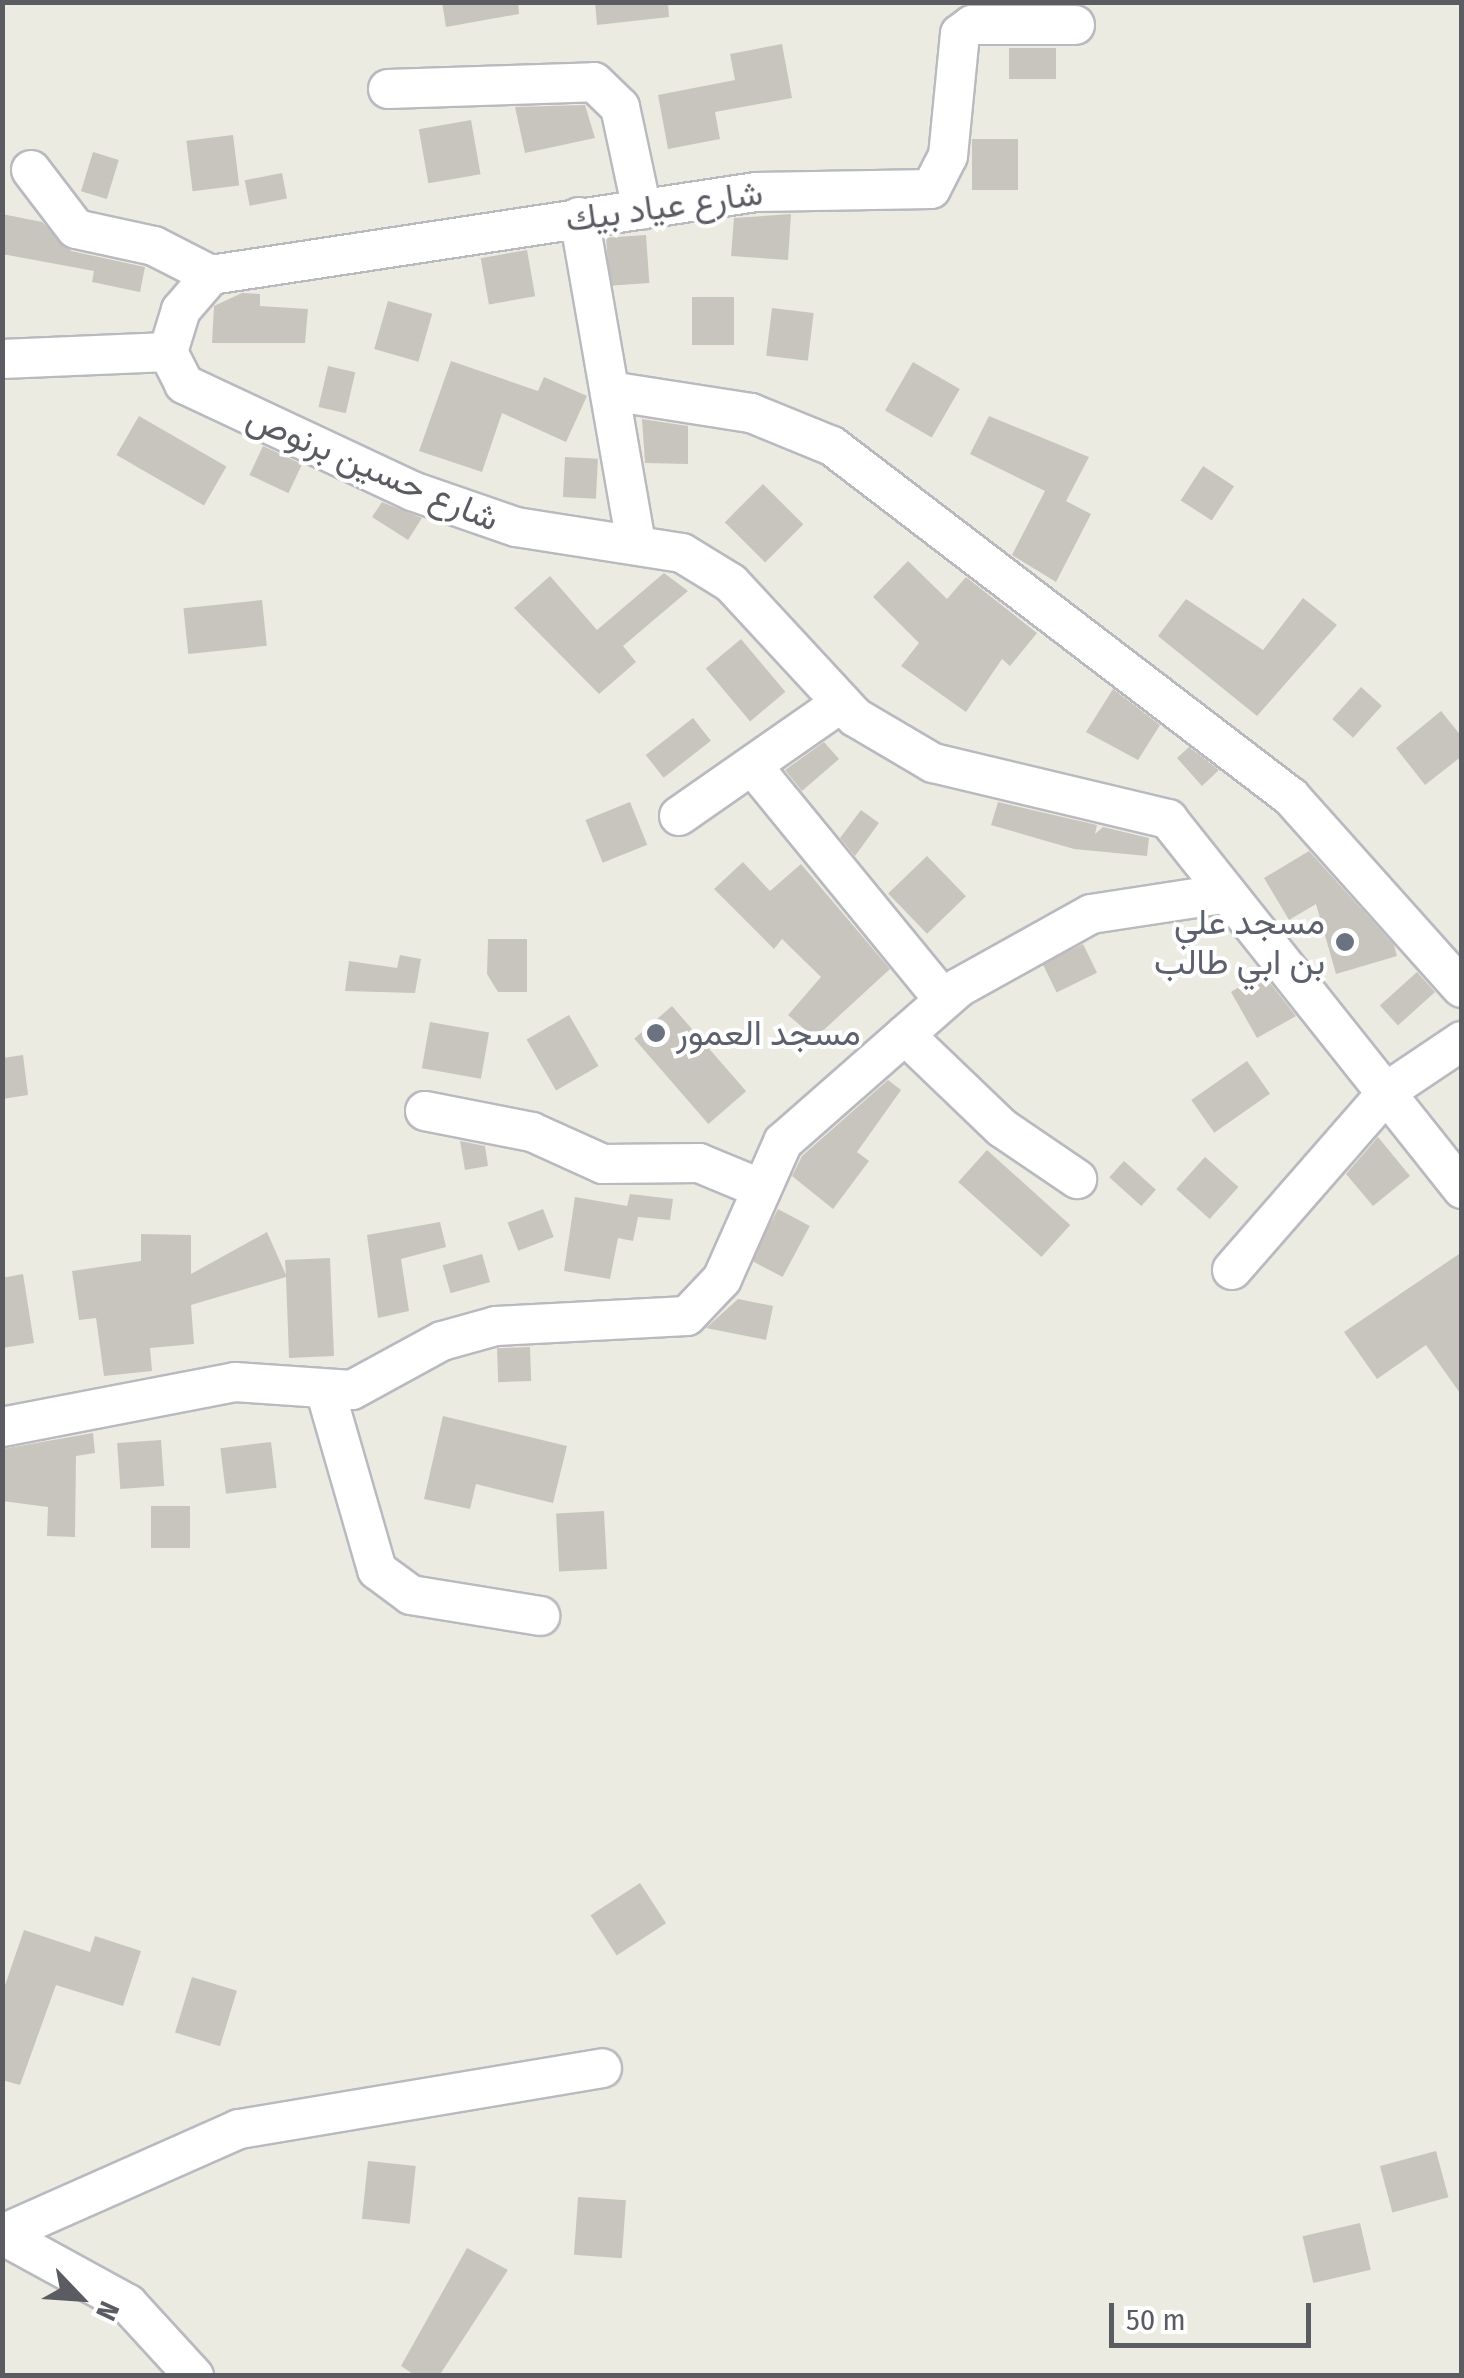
<!DOCTYPE html>
<html>
<head>
<meta charset="utf-8">
<style>
	body { margin:0 }
	#map { position:relative; width:1464px; height:2378px; overflow:hidden; background:#ecebe1; font-family:"Fira Sans Condensed",Vazirmatn,sans-serif }
	div>[style] { position:absolute }
	.building>* { inset:0; background:#c8c5be; transform-origin:0 0 }
	.roads { filter:drop-shadow(2px 0 #b9bac0) drop-shadow(-2px 0 #b9bac0) drop-shadow(0 2px #b9bac0) drop-shadow(0 -2px #b9bac0) }
	.minor>* { height:38px; margin:-19px; padding:0 19px; transform-origin:19px; border-radius:19px; background:#fff }
	.dots>* { width:28px; height:28px; translate:-50% -50%; box-sizing:border-box; border:5px solid #fff; border-radius:50% }
	span { translate:-50% -50%; white-space:nowrap; text-align:center; line-height:1.15; -webkit-text-stroke:8px #fff; paint-order:stroke }
	.street-label { font-size:35px; color:#5a5c62 }
	.worship-label { font-size:35px; color:#5b616d }
	.right { translate:-100% -50%; text-align:right }
	.left { translate:0 -50%; text-align:left }
	.frame { position:absolute; inset:0; border:5px solid #5a5c62; pointer-events:none }
	.north { position:absolute; left:30px; top:2248px; width:100px; height:100px; -webkit-text-stroke:8px #fff; paint-order:stroke; rotate:115deg; font-size:28px; font-weight:700; line-height:40px; text-align:center; color:#5a5c62 }
	.north::after { content:''; display:block; margin:auto; width:35px; height:45px; background:#5a5c62; clip-path:polygon(50% 0,100% 100%,50% 72%,0 100%) }
	.scale { position:absolute; left:1109px; top:2303px; width:202px; height:45px; box-sizing:border-box; border:5px solid #5a5c62; border-top:0; padding-left:12px; font-size:30px; line-height:35px; white-space:nowrap; color:#5a5c62; -webkit-text-stroke:8px #fff; paint-order:stroke }
</style>
</head>
<body>
<div id="map">
	<div class="building">
		<div style="clip-path:polygon(442px 2px,518px 2px,519px 14px,446px 27px)"></div>
		<div style="clip-path:polygon(595px 2px,668px 2px,669px 17px,597px 25px)"></div>
		<div style="clip-path:polygon(782px 44px,792px 98px,715px 112px,720px 139px,668px 149px,658px 95px,735px 80px,730px 54px)"></div>
		<div style="left:1009px;top:48px;width:47px;height:31px"></div>
		<div style="clip-path:polygon(515px 107px,585px 105px,595px 138px,525px 153px)"></div>
		<div style="left:471px;top:120px;width:55px;height:53px;rotate:80deg"></div>
		<div style="left:233px;top:135px;width:51px;height:47px;rotate:83deg"></div>
		<div style="left:1018px;top:139px;width:51px;height:46px;rotate:90deg"></div>
		<div style="left:93px;top:152px;width:27px;height:41px;rotate:17deg"></div>
		<div style="left:282px;top:173px;width:26px;height:38px;rotate:79deg"></div>
		<div style="clip-path:polygon(2px 214px,42px 222px,71px 251px,145px 267px,140px 292px,92px 282px,94px 271px,2px 254px)"></div>
		<div style="clip-path:polygon(791px 214px,788px 260px,731px 256px,734px 218px)"></div>
		<div style="left:646px;top:235px;width:48px;height:40px;rotate:86deg"></div>
		<div style="left:527px;top:250px;width:47px;height:47px;rotate:80deg"></div>
		<div style="clip-path:polygon(242px 293px,260px 294px,260px 306px,308px 309px,305px 343px,212px 343px,214px 306px)"></div>
		<div style="left:692px;top:297px;width:42px;height:48px"></div>
		<div style="left:388px;top:301px;width:46px;height:50px;rotate:16deg"></div>
		<div style="left:772px;top:308px;width:42px;height:48px;rotate:7deg"></div>
		<div style="clip-path:polygon(451px 361px,538px 391px,544px 377px,587px 396px,566px 442px,502px 413px,482px 472px,419px 451px)"></div>
		<div style="left:913px;top:362px;width:54px;height:56px;rotate:30deg"></div>
		<div style="left:328px;top:366px;width:28px;height:42px;rotate:13deg"></div>
		<div style="left:139px;top:416px;width:101px;height:45px;rotate:30deg"></div>
		<div style="clip-path:polygon(989px 416px,1089px 457px,1066px 501px,1091px 514px,1056px 582px,1012px 555px,1045px 491px,970px 454px)"></div>
		<div style="clip-path:polygon(642px 419px,688px 426px,688px 464px,645px 463px)"></div>
		<div style="left:263px;top:446px;width:43px;height:32px;rotate:25deg"></div>
		<div style="left:565px;top:457px;width:33px;height:40px;rotate:3deg"></div>
		<div style="left:1203px;top:466px;width:37px;height:41px;rotate:33deg"></div>
		<div style="left:763px;top:484px;width:57px;height:54px;rotate:45deg"></div>
		<div style="clip-path:polygon(382px 502px,422px 518px,408px 540px,372px 517px)"></div>
		<div style="clip-path:polygon(908px 561px,947px 599px,966px 577px,1037px 633px,1010px 666px,1002px 659px,966px 712px,901px 666px,919px 643px,873px 597px)"></div>
		<div style="clip-path:polygon(664px 573px,688px 591px,623px 646px,636px 662px,599px 694px,514px 608px,550px 576px,597px 630px)"></div>
		<div style="clip-path:polygon(1303px 598px,1337px 625px,1257px 716px,1158px 636px,1186px 599px,1263px 650px)"></div>
		<div style="left:262px;top:600px;width:46px;height:79px;rotate:84deg"></div>
		<div style="left:741px;top:639px;width:69px;height:46px;rotate:50deg"></div>
		<div style="left:1361px;top:687px;width:28px;height:43px;rotate:42deg"></div>
		<div style="clip-path:polygon(1113px 689px,1160px 725px,1138px 760px,1086px 732px)"></div>
		<div style="clip-path:polygon(1441px 711px,1462px 737px,1462px 756px,1425px 785px,1396px 748px)"></div>
		<div style="left:693px;top:718px;width:29px;height:60px;rotate:52deg"></div>
		<div style="clip-path:polygon(824px 742px,839px 759px,802px 791px,785px 770px)"></div>
		<div style="clip-path:polygon(1189px 747px,1219px 770px,1202px 786px,1177px 758px)"></div>
		<div style="left:630px;top:802px;width:46px;height:48px;rotate:68deg"></div>
		<div style="clip-path:polygon(998px 802px,1097px 825px,1095px 834px,1103px 827px,1149px 838px,1147px 856px,1074px 849px,991px 825px)"></div>
		<div style="clip-path:polygon(861px 810px,879px 823px,855px 856px,840px 838px)"></div>
		<div style="clip-path:polygon(1309px 851px,1394px 945px,1397px 956px,1336px 974px,1316px 904px,1289px 920px,1264px 878px)"></div>
		<div style="left:927px;top:856px;width:56px;height:54px;rotate:46deg"></div>
		<div style="clip-path:polygon(743px 862px,770px 891px,801px 864px,890px 969px,815px 1038px,788px 1015px,821px 977px,782px 939px,774px 949px,714px 889px)"></div>
		<div style="clip-path:polygon(488px 939px,527px 939px,527px 992px,498px 992px,487px 974px)"></div>
		<div style="left:1083px;top:944px;width:32px;height:45px;rotate:64deg"></div>
		<div style="clip-path:polygon(400px 955px,421px 959px,415px 993px,345px 991px,349px 961px,397px 968px)"></div>
		<div style="left:1417px;top:972px;width:27px;height:50px;rotate:48deg"></div>
		<div style="clip-path:polygon(1262px 973px,1296px 1016px,1257px 1038px,1231px 992px)"></div>
		<div style="left:672px;top:1006px;width:113px;height:50px;rotate:49deg"></div>
		<div style="left:569px;top:1015px;width:59px;height:49px;rotate:60deg"></div>
		<div style="left:430px;top:1022px;width:60px;height:47px;rotate:10deg"></div>
		<div style="clip-path:polygon(23px 1055px,28px 1095px,2px 1099px,2px 1058px)"></div>
		<div style="left:1247px;top:1061px;width:40px;height:68px;rotate:55deg"></div>
		<div style="clip-path:polygon(888px 1080px,901px 1090px,857px 1152px,869px 1161px,833px 1209px,792px 1176px,802px 1156px)"></div>
		<div style="clip-path:polygon(1378px 1137px,1410px 1176px,1373px 1206px,1346px 1174px)"></div>
		<div style="clip-path:polygon(460px 1141px,485px 1146px,488px 1166px,465px 1170px)"></div>
		<div style="left:987px;top:1150px;width:112px;height:43px;rotate:42deg"></div>
		<div style="left:1205px;top:1157px;width:45px;height:43px;rotate:42deg"></div>
		<div style="left:1124px;top:1161px;width:43px;height:22px;rotate:42deg"></div>
		<div style="clip-path:polygon(630px 1194px,673px 1199px,670px 1220px,638px 1217px,633px 1241px,618px 1238px,610px 1279px,564px 1271px,575px 1197px,627px 1206px)"></div>
		<div style="left:543px;top:1209px;width:30px;height:38px;rotate:69deg"></div>
		<div style="left:778px;top:1209px;width:36px;height:58px;rotate:28deg"></div>
		<div style="clip-path:polygon(440px 1222px,446px 1247px,401px 1259px,409px 1311px,378px 1318px,367px 1235px)"></div>
		<div style="clip-path:polygon(267px 1232px,286px 1275px,285px 1260px,330px 1258px,334px 1356px,289px 1358px,286px 1277px,191px 1305px,194px 1344px,150px 1348px,152px 1371px,104px 1376px,96px 1318px,79px 1320px,72px 1271px,141px 1261px,141px 1234px,191px 1235px,191px 1274px)"></div>
		<div style="clip-path:polygon(1462px 1252px,1462px 1396px,1426px 1345px,1377px 1379px,1344px 1332px)"></div>
		<div style="left:482px;top:1254px;width:29px;height:41px;rotate:74deg"></div>
		<div style="clip-path:polygon(23px 1274px,34px 1343px,2px 1348px,2px 1278px)"></div>
		<div style="clip-path:polygon(738px 1299px,773px 1306px,766px 1340px,706px 1328px)"></div>
		<div style="left:530px;top:1347px;width:34px;height:33px;rotate:88deg"></div>
		<div style="clip-path:polygon(443px 1416px,567px 1446px,553px 1503px,476px 1484px,470px 1509px,424px 1499px)"></div>
		<div style="clip-path:polygon(93px 1433px,95px 1453px,76px 1456px,75px 1537px,47px 1536px,48px 1507px,2px 1501px,2px 1449px)"></div>
		<div style="left:161px;top:1440px;width:46px;height:44px;rotate:86deg"></div>
		<div style="left:271px;top:1442px;width:46px;height:51px;rotate:83deg"></div>
		<div style="left:151px;top:1506px;width:39px;height:42px"></div>
		<div style="left:604px;top:1511px;width:58px;height:48px;rotate:87deg"></div>
		<div style="left:640px;top:1883px;width:48px;height:59px;rotate:57deg"></div>
		<div style="clip-path:polygon(24px 1930px,90px 1952px,95px 1936px,141px 1951px,123px 2006px,56px 1985px,20px 2085px,2px 2080px,2px 1994px)"></div>
		<div style="left:192px;top:1977px;width:47px;height:58px;rotate:17deg"></div>
		<div style="left:1436px;top:2151px;width:48px;height:58px;rotate:75deg"></div>
		<div style="left:368px;top:2161px;width:48px;height:58px;rotate:6deg"></div>
		<div style="left:578px;top:2197px;width:48px;height:58px;rotate:4deg"></div>
		<div style="left:1360px;top:2223px;width:48px;height:59px;rotate:77deg"></div>
		<div style="clip-path:polygon(467px 2248px,508px 2270px,439px 2376px,416px 2376px,401px 2366px)"></div>
	</div>
	<div class="roads">
		<div class="minor">
			<div style="left:388px;top:89px;width:206px;rotate:-1.9deg"></div>
			<div style="left:594px;top:82px;width:36px;rotate:44deg"></div>
			<div style="left:620px;top:107px;width:105px;rotate:77.9deg"></div>
			<div style="left:31px;top:170px;width:74px;rotate:52.7deg"></div>
			<div style="left:76px;top:229px;width:80px;rotate:12.3deg"></div>
			<div style="left:154px;top:246px;width:64px;rotate:27deg"></div>
			<div style="left:579px;top:217px;width:331px;rotate:80.1deg"></div>
			<div style="left:168px;top:352px;width:44px;rotate:-72.8deg"></div>
			<div style="left:181px;top:310px;width:46px;rotate:-49.4deg"></div>
			<div style="left:211px;top:275px;width:551px;rotate:-8.66deg"></div>
			<div style="left:756px;top:192px;width:175px;rotate:-1deg"></div>
			<div style="left:931px;top:189px;width:37px;rotate:-63deg"></div>
			<div style="left:948px;top:156px;width:123px;rotate:-84.4deg"></div>
			<div style="left:960px;top:34px;width:15px;rotate:-37deg"></div>
			<div style="left:972px;top:25px;width:103px"></div>
			<div style="left:2px;top:359px;width:166px;rotate:-2.4deg"></div>
			<div style="left:168px;top:352px;width:36px;rotate:63deg"></div>
			<div style="left:184px;top:384px;width:252px;rotate:25.1deg"></div>
			<div style="left:412px;top:491px;width:110px;rotate:19.1deg"></div>
			<div style="left:516px;top:527px;width:168px;rotate:8.9deg"></div>
			<div style="left:682px;top:553px;width:57px;rotate:31.5deg"></div>
			<div style="left:731px;top:583px;width:183px;rotate:47.2deg"></div>
			<div style="left:855px;top:717px;width:91px;rotate:30.5deg"></div>
			<div style="left:933px;top:763px;width:242px;rotate:13.4deg"></div>
			<div style="left:1168px;top:819px;width:473px;rotate:51.5deg"></div>
			<div style="left:610px;top:391px;width:143px;rotate:8.9deg"></div>
			<div style="left:751px;top:413px;width:87px;rotate:22.2deg"></div>
			<div style="left:832px;top:446px;width:578px;rotate:37.41deg"></div>
			<div style="left:1291px;top:797px;width:256px;rotate:48.2deg"></div>
			<div style="left:755px;top:769px;width:298px;rotate:50.7deg"></div>
			<div style="left:679px;top:816px;width:198px;rotate:-34.9deg"></div>
			<div style="left:905px;top:1035px;width:134px;rotate:43.8deg"></div>
			<div style="left:1002px;top:1128px;width:91px;rotate:34.2deg"></div>
			<div style="left:425px;top:1111px;width:109px;rotate:11.1deg"></div>
			<div style="left:532px;top:1132px;width:78px;rotate:24.3deg"></div>
			<div style="left:603px;top:1164px;width:96px;rotate:-0.6deg"></div>
			<div style="left:699px;top:1163px;width:63px;rotate:22.5deg"></div>
			<div style="left:1232px;top:1270px;width:239px;rotate:-48.9deg"></div>
			<div style="left:1389px;top:1090px;width:88px;rotate:-33.9deg"></div>
			<div style="left:326px;top:1393px;width:184px;rotate:73.9deg"></div>
			<div style="left:377px;top:1570px;width:42px;rotate:36.3deg"></div>
			<div style="left:411px;top:1595px;width:131px;rotate:9.2deg"></div>
			<div style="left:2px;top:1427px;width:237px;rotate:-10.9deg"></div>
			<div style="left:235px;top:1382px;width:117px;rotate:3.9deg"></div>
			<div style="left:352px;top:1390px;width:102px;rotate:-28.6deg"></div>
			<div style="left:442px;top:1341px;width:56px;rotate:-15.5deg"></div>
			<div style="left:496px;top:1326px;width:191px;rotate:-3deg"></div>
			<div style="left:687px;top:1316px;width:51px;rotate:-46.6deg"></div>
			<div style="left:722px;top:1279px;width:150px;rotate:-66deg"></div>
			<div style="left:783px;top:1142px;width:233px;rotate:-41.3deg"></div>
			<div style="left:958px;top:988px;width:152px;rotate:-29.1deg"></div>
			<div style="left:1091px;top:914px;width:133px;rotate:-8.7deg"></div>
			<div style="left:2px;top:2234px;width:259px;rotate:-23.9deg"></div>
			<div style="left:239px;top:2129px;width:368px;rotate:-9.5deg"></div>
			<div style="left:2px;top:2235px;width:144px;rotate:28.7deg"></div>
			<div style="left:128px;top:2304px;width:98px;rotate:47.5deg"></div>
		</div>
	</div>
	<div class="dots">
		<div style="left:1345px;top:942px;background:#6b7280"></div>
		<div style="left:656px;top:1033px;background:#6b7280"></div>
	</div>
	<div class="street-label">
		<span style="left:664px;top:206px;rotate:-8deg">شارع عياد بيك</span>
		<span style="left:373px;top:468px;rotate:23deg">شارع حسين برنوص</span>
	</div>
	<div class="worship-label">
		<span class="right" style="left:1325px;top:942px">مسجد علي<br>بن ابي طالب</span>
		<span class="left" style="left:676px;top:1033px">مسجد العمور</span>
	</div>
	<div class="frame"></div>
	<div class="north">N</div>
	<div class="scale">50 m</div>
</div>
</body>
</html>
